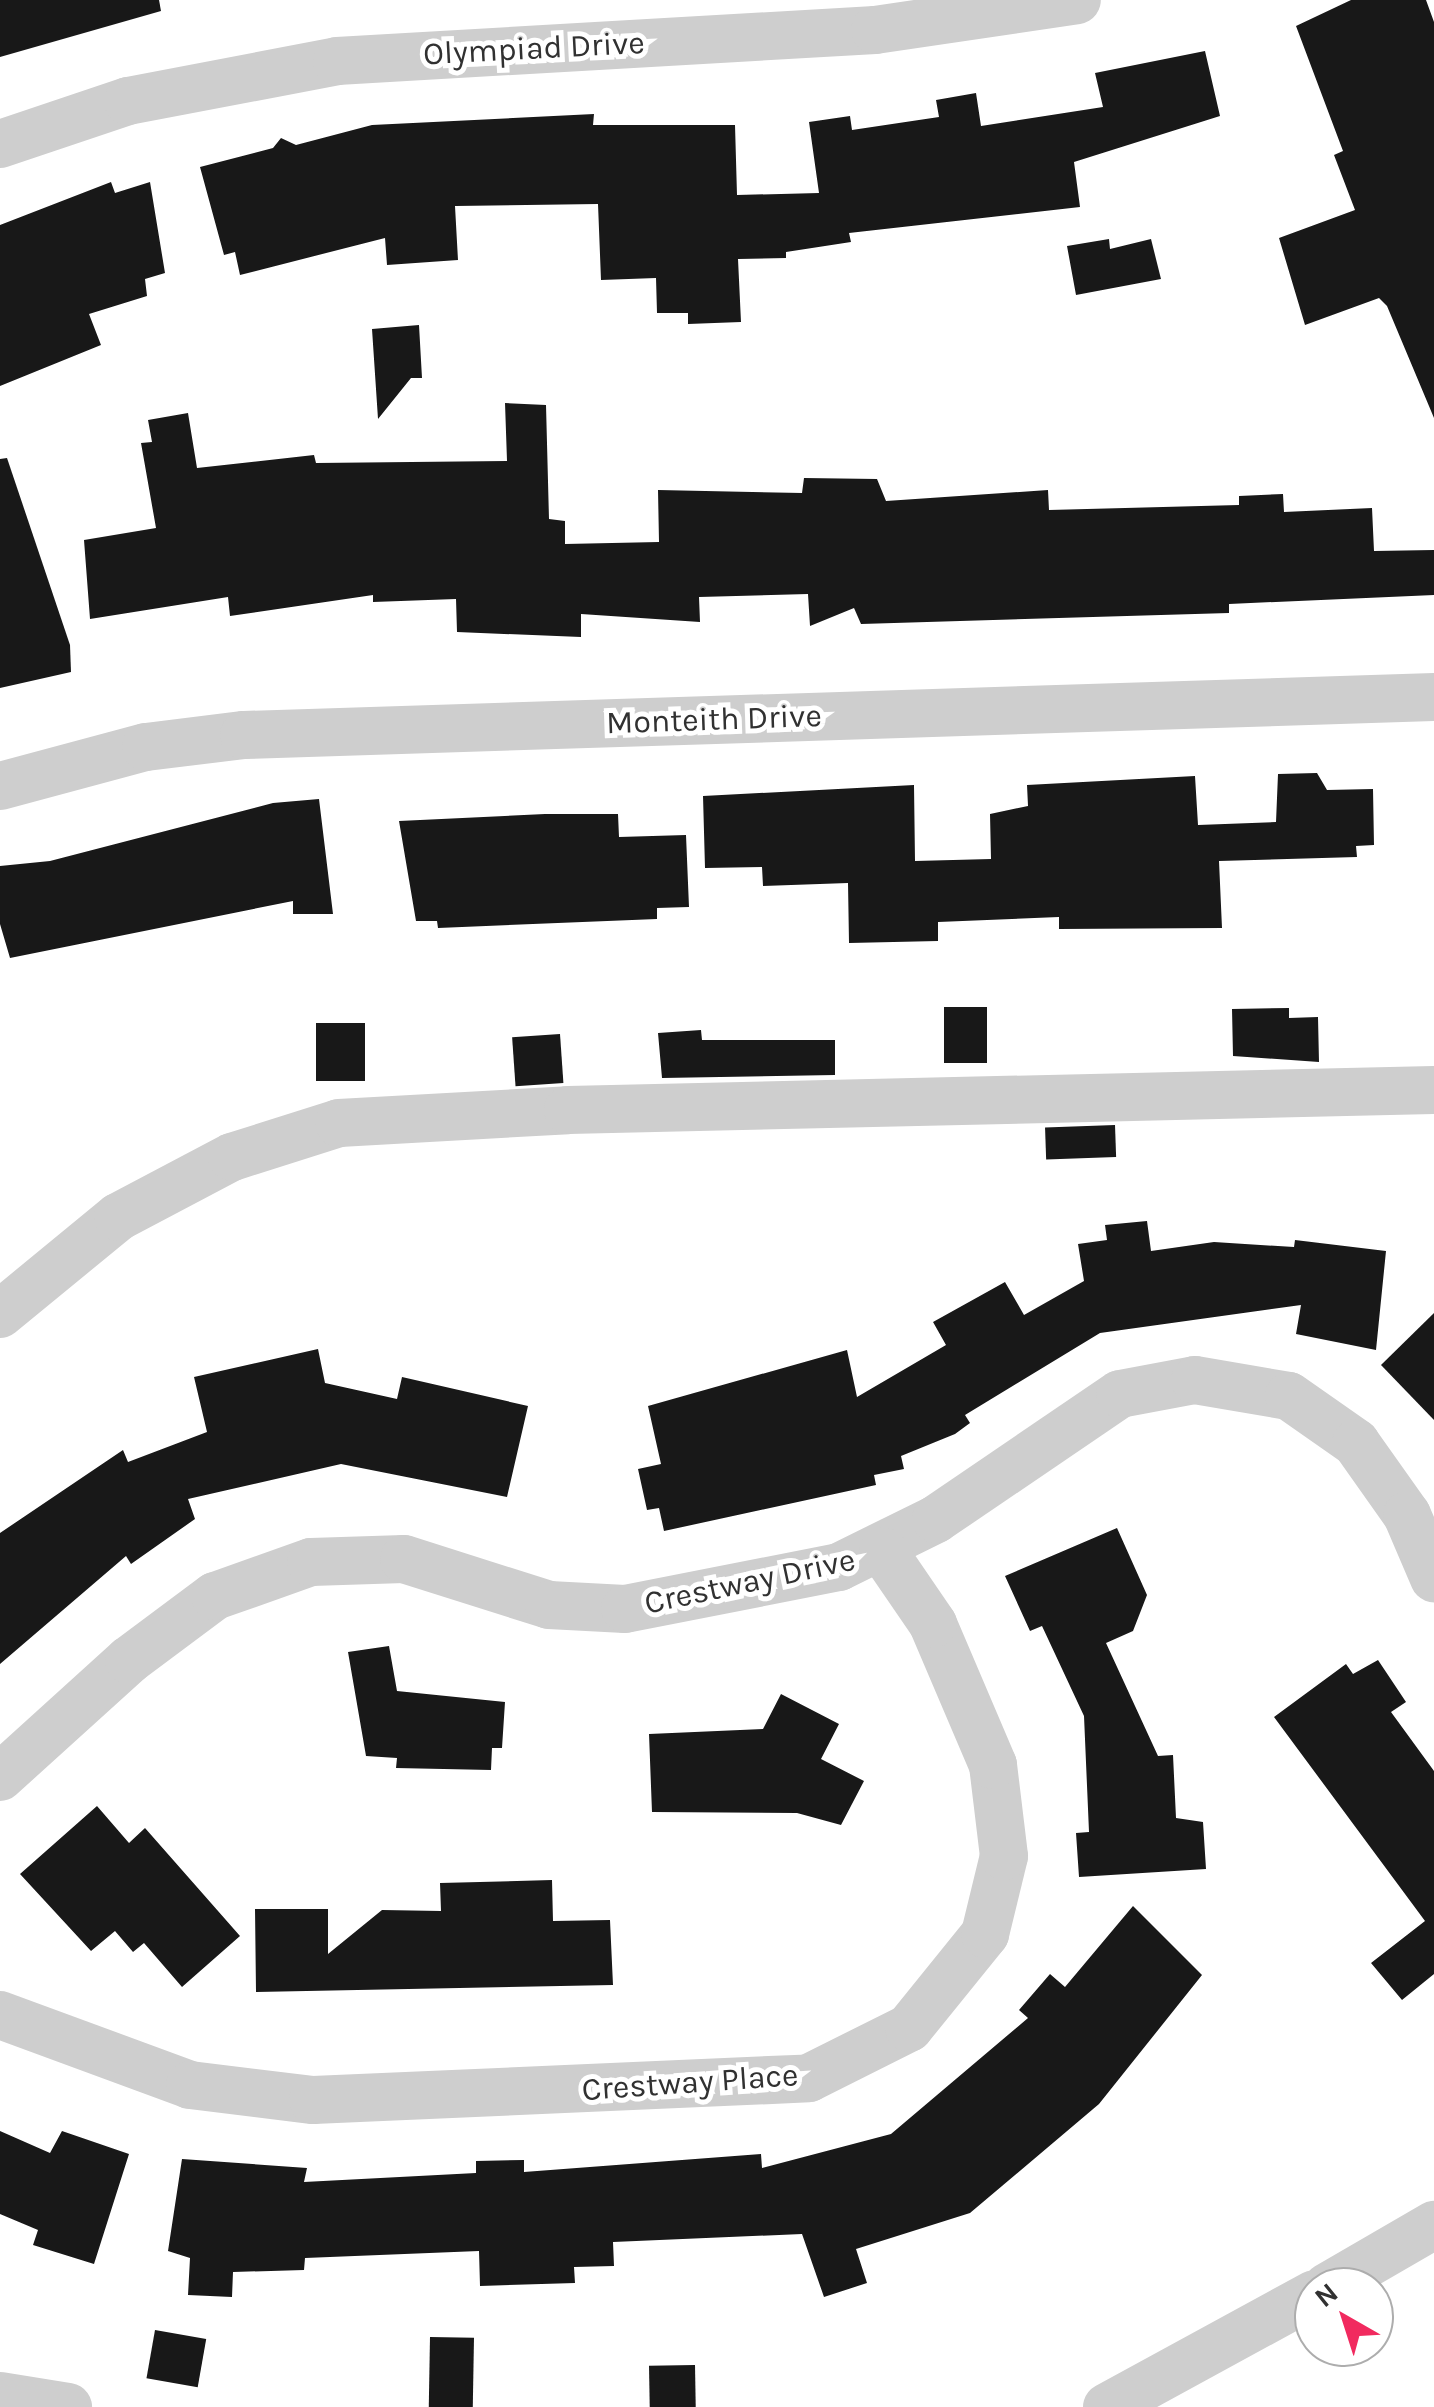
<!DOCTYPE html>
<html>
<head>
<meta charset="utf-8">
<style>
	body { margin:0 }
	#map { position:relative; width:1434px; height:2407px; overflow:hidden; background:#fff; font-family:Karla,sans-serif }
	div>[style] { position:absolute }
	.building>* { inset:0; background:#181818; transform-origin:0 0 }
	.minor>* { height:48px; margin:-24px; padding:0 24px; transform-origin:24px; border-radius:24px; background:#cecece }
	span { translate:-50% -50%; white-space:nowrap; text-align:center; line-height:1.15; -webkit-text-stroke:10px #fff; paint-order:stroke }
	.street-label { font-size:32px; color:#313131 }
	.north { position:absolute; left:1294px; top:2267px; width:100px; height:100px; box-sizing:border-box; background:#fff; border:2px solid #adadad; border-radius:50%; rotate:321deg; font-size:28px; font-weight:700; line-height:40px; text-align:center; color:#313131 }
	.north::after { content:''; display:block; margin:auto; width:35px; height:45px; background:#f12a5f; clip-path:polygon(50% 0,100% 100%,50% 72%,0 100%) }
</style>
</head>
<body>
<div id="map">
	<div class="building">
		<div style="clip-path:polygon(0 0,159px 0,161px 11px,0 57px)"></div>
		<div style="clip-path:polygon(1351px 0,1426px 0,1434px 22px,1434px 418px,1387px 306px,1379px 298px,1305px 325px,1279px 238px,1355px 210px,1334px 155px,1343px 151px,1296px 26px)"></div>
		<div style="clip-path:polygon(1205px 51px,1220px 116px,1074px 162px,1080px 207px,849px 233px,851px 242px,786px 252px,786px 258px,738px 259px,741px 322px,688px 324px,688px 313px,657px 313px,656px 278px,601px 280px,598px 204px,455px 206px,458px 260px,387px 265px,385px 238px,240px 275px,235px 252px,224px 255px,200px 167px,273px 148px,281px 138px,296px 145px,372px 125px,594px 114px,593px 125px,735px 125px,737px 195px,819px 193px,809px 122px,850px 116px,852px 130px,939px 117px,936px 100px,976px 93px,981px 126px,1103px 107px,1095px 73px)"></div>
		<div style="clip-path:polygon(111px 182px,115px 193px,150px 182px,165px 273px,145px 279px,147px 296px,89px 314px,101px 345px,0 386px,0 225px)"></div>
		<div style="clip-path:polygon(1109px 239px,1110px 249px,1151px 239px,1161px 279px,1076px 295px,1067px 246px)"></div>
		<div style="clip-path:polygon(419px 325px,422px 378px,411px 378px,378px 419px,372px 329px)"></div>
		<div style="clip-path:polygon(505px 403px,546px 405px,549px 519px,565px 521px,565px 544px,659px 542px,658px 490px,802px 493px,804px 478px,877px 479px,886px 501px,1048px 490px,1049px 510px,1239px 505px,1239px 496px,1283px 494px,1284px 512px,1372px 508px,1374px 551px,1434px 550px,1434px 595px,1229px 604px,1229px 613px,861px 624px,854px 608px,810px 626px,808px 594px,699px 597px,700px 622px,581px 614px,581px 637px,457px 632px,456px 599px,373px 602px,373px 595px,230px 616px,228px 597px,90px 619px,84px 540px,156px 528px,141px 443px,152px 442px,148px 420px,188px 413px,197px 468px,314px 455px,316px 463px,507px 461px)"></div>
		<div style="clip-path:polygon(7px 458px,70px 645px,71px 672px,0 688px,0 459px)"></div>
		<div style="clip-path:polygon(1317px 773px,1327px 790px,1373px 789px,1374px 845px,1356px 846px,1357px 857px,1219px 861px,1222px 928px,1059px 929px,1059px 917px,938px 922px,938px 941px,849px 943px,848px 883px,763px 886px,762px 867px,705px 868px,703px 796px,914px 785px,915px 861px,991px 859px,990px 814px,1028px 806px,1027px 785px,1195px 776px,1198px 825px,1276px 822px,1278px 774px)"></div>
		<div style="clip-path:polygon(319px 799px,333px 914px,293px 914px,293px 901px,10px 958px,0 924px,0 866px,50px 861px,273px 803px)"></div>
		<div style="clip-path:polygon(545px 814px,618px 814px,619px 837px,686px 835px,689px 907px,657px 908px,657px 919px,438px 928px,437px 921px,416px 921px,399px 821px)"></div>
		<div style="left:944px;top:1007px;width:43px;height:56px"></div>
		<div style="clip-path:polygon(1289px 1008px,1289px 1018px,1318px 1017px,1319px 1062px,1233px 1056px,1232px 1009px)"></div>
		<div style="left:316px;top:1023px;width:49px;height:58px"></div>
		<div style="clip-path:polygon(701px 1030px,702px 1040px,835px 1040px,835px 1075px,662px 1078px,658px 1033px)"></div>
		<div style="left:560px;top:1034px;width:49px;height:48px;rotate:86deg"></div>
		<div style="left:1115px;top:1125px;width:32px;height:70px;rotate:88deg"></div>
		<div style="clip-path:polygon(1147px 1221px,1151px 1251px,1214px 1242px,1294px 1247px,1295px 1240px,1386px 1251px,1376px 1350px,1296px 1334px,1301px 1305px,1100px 1333px,965px 1415px,970px 1423px,955px 1434px,901px 1456px,904px 1469px,874px 1475px,876px 1485px,664px 1531px,659px 1508px,647px 1510px,638px 1469px,661px 1464px,648px 1406px,847px 1350px,857px 1397px,946px 1345px,933px 1322px,1005px 1282px,1024px 1315px,1084px 1281px,1078px 1244px,1107px 1240px,1105px 1225px)"></div>
		<div style="clip-path:polygon(1434px 1313px,1434px 1420px,1381px 1365px)"></div>
		<div style="clip-path:polygon(318px 1349px,325px 1383px,397px 1399px,402px 1377px,528px 1406px,507px 1497px,341px 1464px,188px 1499px,195px 1519px,131px 1564px,126px 1556px,0 1664px,0 1533px,123px 1450px,128px 1462px,207px 1432px,194px 1377px)"></div>
		<div style="clip-path:polygon(1117px 1528px,1147px 1595px,1133px 1631px,1106px 1643px,1158px 1756px,1173px 1755px,1176px 1818px,1203px 1822px,1206px 1869px,1079px 1877px,1076px 1833px,1089px 1832px,1084px 1716px,1042px 1626px,1030px 1631px,1005px 1576px)"></div>
		<div style="clip-path:polygon(389px 1646px,397px 1691px,505px 1702px,502px 1748px,492px 1748px,491px 1770px,396px 1768px,397px 1758px,366px 1756px,348px 1652px)"></div>
		<div style="clip-path:polygon(1378px 1660px,1406px 1702px,1391px 1712px,1434px 1771px,1434px 1974px,1402px 2000px,1371px 1963px,1425px 1921px,1274px 1717px,1346px 1664px,1353px 1674px)"></div>
		<div style="clip-path:polygon(781px 1694px,839px 1724px,821px 1759px,864px 1781px,841px 1825px,797px 1813px,652px 1812px,649px 1734px,763px 1729px)"></div>
		<div style="clip-path:polygon(97px 1806px,129px 1843px,145px 1828px,240px 1936px,182px 1987px,144px 1943px,133px 1952px,115px 1931px,91px 1951px,20px 1874px)"></div>
		<div style="clip-path:polygon(552px 1880px,553px 1921px,610px 1920px,613px 1985px,256px 1992px,255px 1909px,328px 1909px,328px 1954px,382px 1910px,441px 1911px,440px 1883px)"></div>
		<div style="clip-path:polygon(1133px 1906px,1202px 1975px,1099px 2104px,970px 2213px,856px 2249px,867px 2283px,824px 2297px,802px 2234px,613px 2242px,614px 2266px,574px 2267px,575px 2283px,480px 2286px,479px 2251px,305px 2258px,304px 2270px,233px 2272px,232px 2297px,188px 2295px,190px 2258px,168px 2251px,182px 2159px,307px 2168px,304px 2182px,476px 2173px,476px 2161px,524px 2160px,524px 2172px,761px 2154px,762px 2168px,891px 2134px,1028px 2018px,1019px 2010px,1050px 1974px,1065px 1987px)"></div>
		<div style="clip-path:polygon(0 2131px,50px 2153px,62px 2131px,129px 2154px,94px 2264px,33px 2245px,38px 2230px,0 2214px)"></div>
		<div style="left:155px;top:2330px;width:52px;height:49px;rotate:10deg"></div>
		<div style="left:430px;top:2337px;width:44px;height:70px;rotate:1deg"></div>
		<div style="left:695px;top:2365px;width:42px;height:46px;rotate:89deg"></div>
	</div>
	<div class="minor">
		<div style="left:0;top:144px;width:135px;rotate:-18.6deg"></div>
		<div style="left:128px;top:101px;width:213px;rotate:-10.8deg"></div>
		<div style="left:337px;top:61px;width:539px;rotate:-3.3deg"></div>
		<div style="left:875px;top:30px;width:204px;rotate:-8.4deg"></div>
		<div style="left:0;top:786px;width:151px;rotate:-15deg"></div>
		<div style="left:146px;top:747px;width:99px;rotate:-7deg"></div>
		<div style="left:244px;top:735px;width:1191px;rotate:-1.83deg"></div>
		<div style="left:0;top:1314px;width:153px;rotate:-39.4deg"></div>
		<div style="left:118px;top:1217px;width:129px;rotate:-27.8deg"></div>
		<div style="left:232px;top:1157px;width:112px;rotate:-17.6deg"></div>
		<div style="left:339px;top:1123px;width:229px;rotate:-3.2deg"></div>
		<div style="left:568px;top:1110px;width:866px;rotate:-1.32deg"></div>
		<div style="left:0;top:1777px;width:174px;rotate:-42.2deg"></div>
		<div style="left:129px;top:1660px;width:107px;rotate:-36.7deg"></div>
		<div style="left:215px;top:1596px;width:102px;rotate:-19.5deg"></div>
		<div style="left:311px;top:1562px;width:93px;rotate:-1.8deg"></div>
		<div style="left:404px;top:1559px;width:152px;rotate:17.6deg"></div>
		<div style="left:549px;top:1605px;width:76px;rotate:3deg"></div>
		<div style="left:625px;top:1609px;width:218px;rotate:-11.1deg"></div>
		<div style="left:839px;top:1567px;width:108px;rotate:-26.3deg"></div>
		<div style="left:936px;top:1519px;width:222px;rotate:-34.2deg"></div>
		<div style="left:1120px;top:1394px;width:76px;rotate:-10.6deg"></div>
		<div style="left:1195px;top:1380px;width:95px;rotate:9.7deg"></div>
		<div style="left:1289px;top:1396px;width:82px;rotate:35deg"></div>
		<div style="left:1356px;top:1443px;width:88px;rotate:54.7deg"></div>
		<div style="left:1407px;top:1515px;width:69px;rotate:66.8deg"></div>
		<div style="left:0;top:2015px;width:202px;rotate:20.2deg"></div>
		<div style="left:190px;top:2085px;width:124px;rotate:7deg"></div>
		<div style="left:313px;top:2100px;width:496px;rotate:-2.5deg"></div>
		<div style="left:809px;top:2078px;width:112px;rotate:-26.6deg"></div>
		<div style="left:909px;top:2028px;width:121px;rotate:-51deg"></div>
		<div style="left:985px;top:1934px;width:80px;rotate:-76.3deg"></div>
		<div style="left:1004px;top:1856px;width:92px;rotate:-96.9deg"></div>
		<div style="left:993px;top:1765px;width:153px;rotate:-113.1deg"></div>
		<div style="left:933px;top:1624px;width:88px;rotate:-124.4deg"></div>
		<div style="left:1327px;top:2287px;width:124px;rotate:-30.1deg"></div>
		<div style="left:0;top:2396px;width:69px;rotate:9.2deg"></div>
		<div style="left:1107px;top:2407px;width:236px;rotate:-28.6deg"></div>
	</div>
	<div class="street-label">
		<span style="left:534px;top:49px;rotate:-3deg">Olympiad Drive</span>
		<span style="left:714px;top:720px;rotate:-2deg">Monteith Drive</span>
		<span style="left:750px;top:1582px;rotate:-12deg">Crestway Drive</span>
		<span style="left:690px;top:2083px;rotate:-4deg">Crestway Place</span>
	</div>
	<div class="north">N</div>
</div>
</body>
</html>
